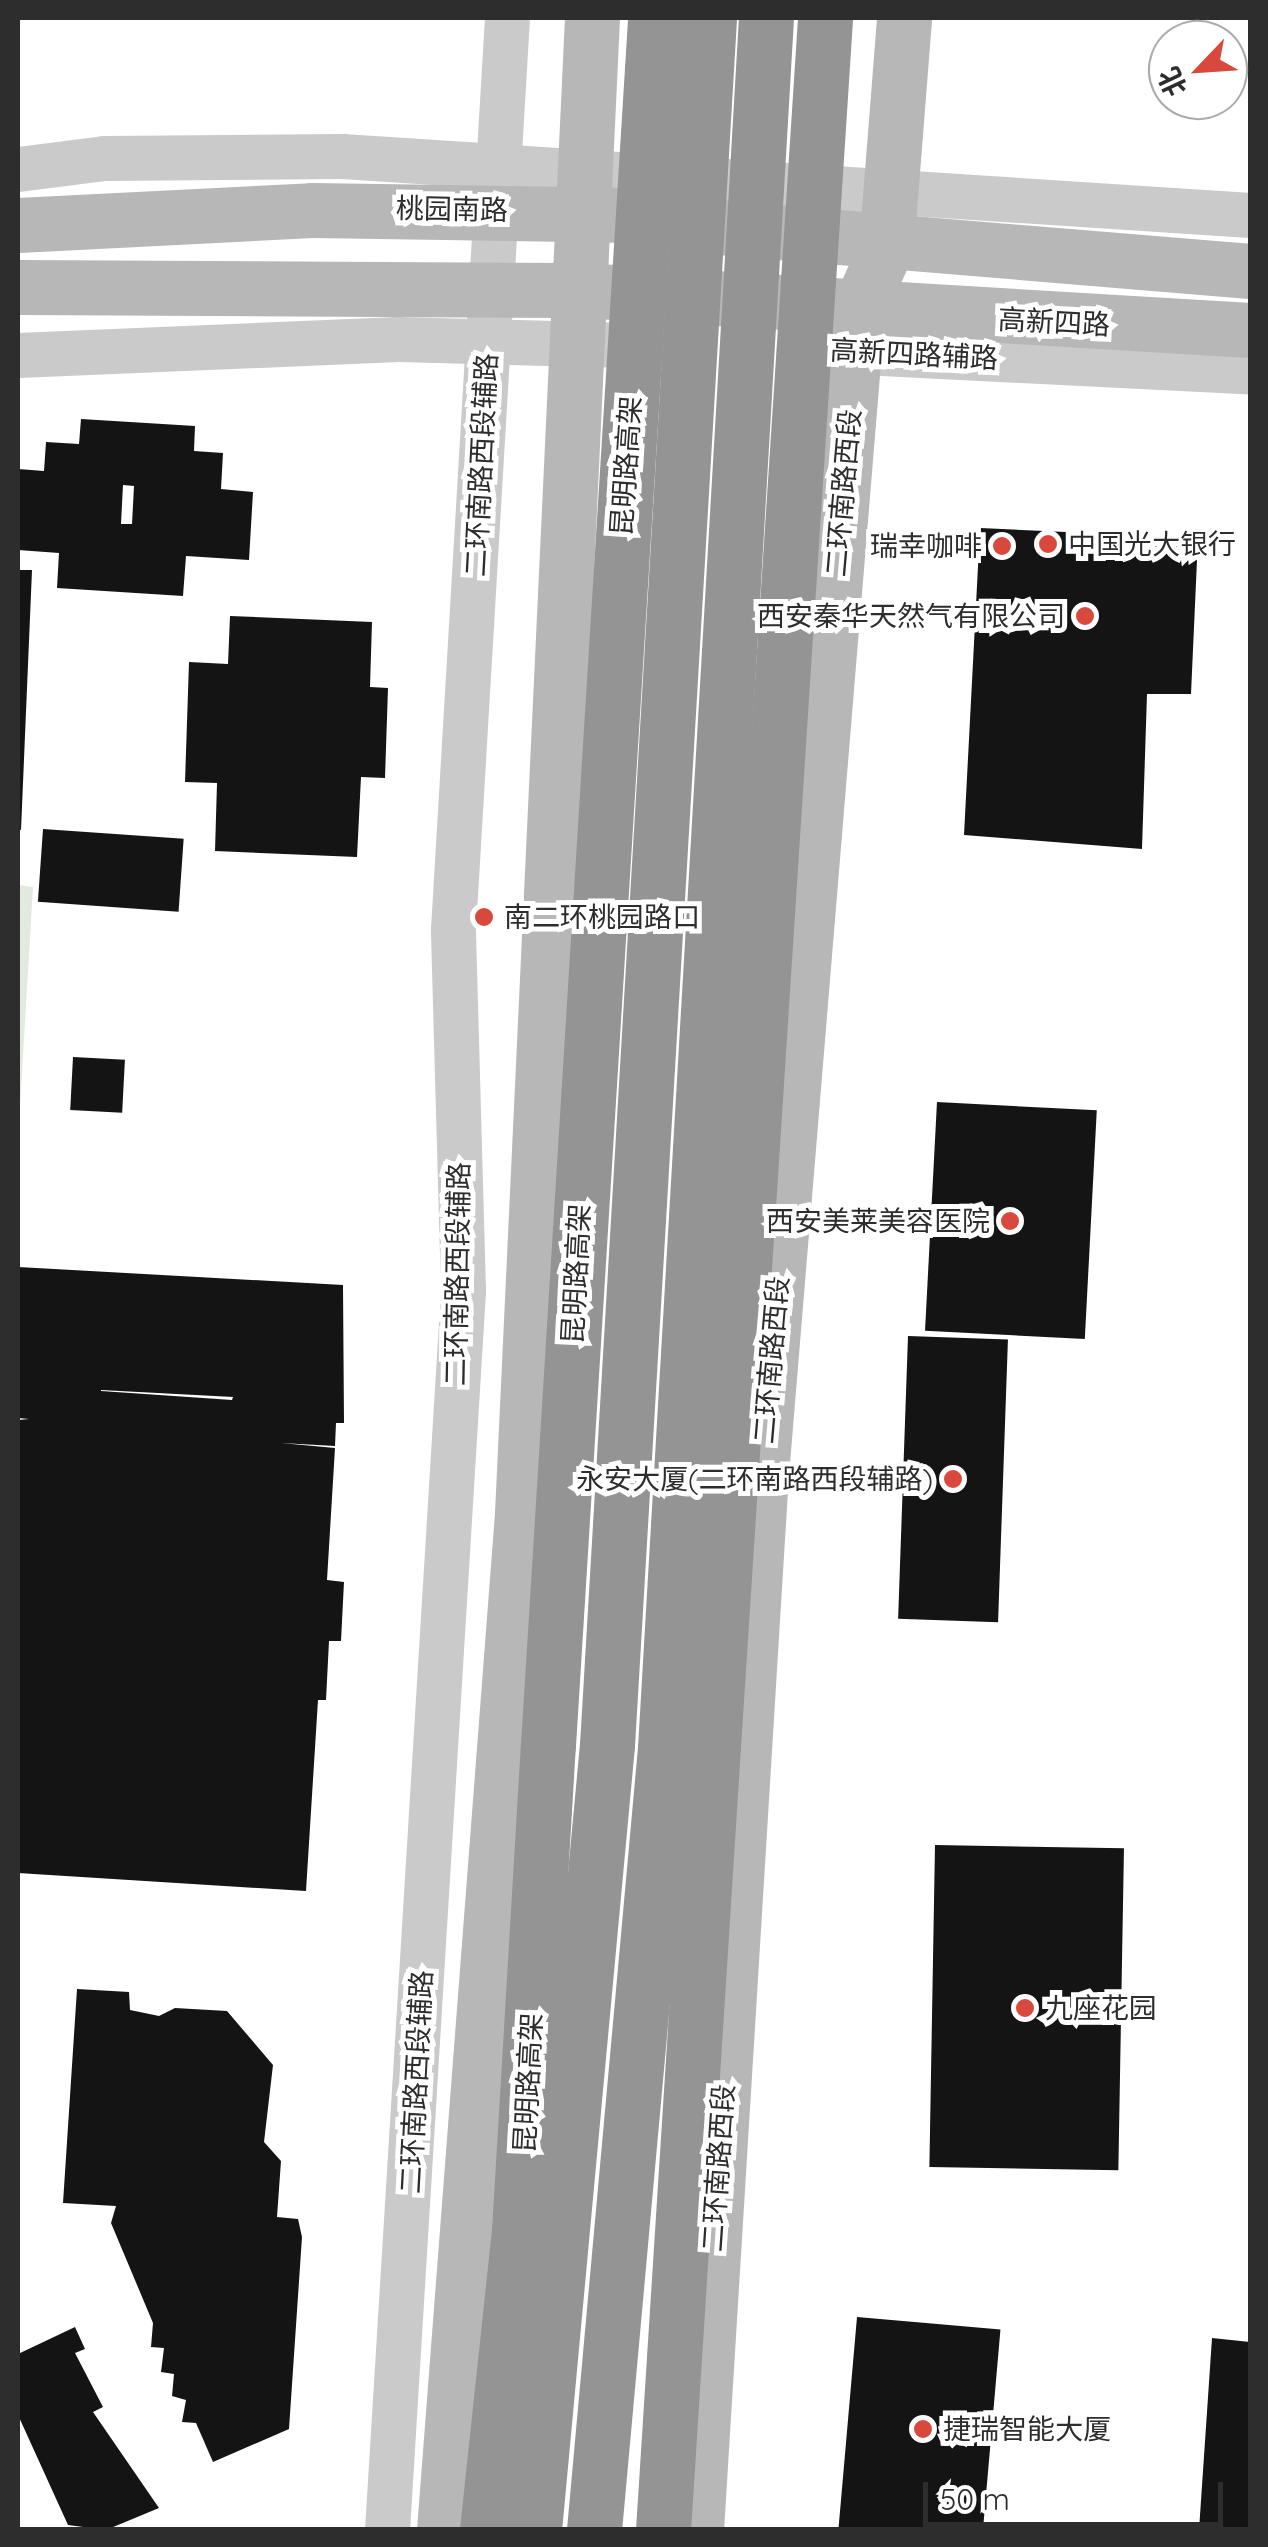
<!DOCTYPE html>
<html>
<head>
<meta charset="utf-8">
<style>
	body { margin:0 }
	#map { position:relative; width:1268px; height:2547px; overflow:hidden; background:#fff; font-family:Quicksand,"Noto Sans SC",sans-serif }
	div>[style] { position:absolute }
	.green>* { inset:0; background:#e1eadc }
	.building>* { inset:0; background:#141414; transform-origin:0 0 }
	.street>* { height:45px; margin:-22.5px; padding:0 22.5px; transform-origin:22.5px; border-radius:22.5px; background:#cacaca }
	.secondary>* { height:55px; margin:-27.5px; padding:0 27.5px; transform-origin:27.5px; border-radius:27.5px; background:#b7b7b7 }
	.highway>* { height:55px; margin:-27.5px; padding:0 27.5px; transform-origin:27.5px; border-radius:27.5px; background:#949494 }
	.highway-bridge>* { height:55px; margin:-27.5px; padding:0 27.5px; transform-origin:27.5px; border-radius:27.5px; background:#949494 }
	.dots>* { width:28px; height:28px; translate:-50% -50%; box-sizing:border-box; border:5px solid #fff; border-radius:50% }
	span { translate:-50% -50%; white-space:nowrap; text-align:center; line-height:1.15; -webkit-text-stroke:10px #fff; paint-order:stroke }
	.street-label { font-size:28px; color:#2d2d2d }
	.poi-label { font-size:28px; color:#2d2d2d }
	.left { translate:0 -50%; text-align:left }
	.right { translate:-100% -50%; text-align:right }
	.frame { position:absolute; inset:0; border:20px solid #2d2d2d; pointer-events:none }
	.north { position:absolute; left:1148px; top:20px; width:100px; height:100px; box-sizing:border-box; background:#fff; border:2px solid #ababab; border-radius:50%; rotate:245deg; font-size:28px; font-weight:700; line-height:40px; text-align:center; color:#2d2d2d }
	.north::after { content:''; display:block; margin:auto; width:35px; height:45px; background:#d8483c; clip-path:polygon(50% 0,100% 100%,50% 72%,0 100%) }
	.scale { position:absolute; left:923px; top:2482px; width:300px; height:45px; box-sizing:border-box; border:5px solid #2d2d2d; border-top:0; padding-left:12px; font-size:30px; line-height:35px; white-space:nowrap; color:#2d2d2d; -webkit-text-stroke:8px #fff; paint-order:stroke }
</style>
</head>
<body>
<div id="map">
	<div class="green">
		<div style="clip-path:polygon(18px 885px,33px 887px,18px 1140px)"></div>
	</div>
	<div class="building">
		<div style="clip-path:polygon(evenodd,81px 419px,195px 426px,194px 451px,223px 453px,221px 489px,253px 492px,249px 560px,186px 556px,183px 596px,57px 588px,59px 553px,18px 550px,18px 469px,44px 471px,46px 442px,79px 444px,81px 419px,123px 485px,134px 486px,132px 524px,121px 524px,123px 485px)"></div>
		<div style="clip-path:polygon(980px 528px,1198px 538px,1191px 694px,1147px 694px,1142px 849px,964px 835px)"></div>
		<div style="clip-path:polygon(18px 570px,32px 570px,21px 830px,18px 829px)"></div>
		<div style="clip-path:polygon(230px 616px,372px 622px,370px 687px,388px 688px,385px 778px,361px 777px,357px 857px,215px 851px,217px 783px,185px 782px,189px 662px,228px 664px)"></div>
		<div style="left:43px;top:829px;width:141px;height:73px;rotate:4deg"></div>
		<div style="left:73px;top:1057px;width:52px;height:53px;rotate:3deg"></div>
		<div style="left:937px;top:1102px;width:160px;height:229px;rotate:3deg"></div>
		<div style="clip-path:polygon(evenodd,18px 1267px,343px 1285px,344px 1423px,336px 1423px,335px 1446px,281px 1443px,335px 1448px,327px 1580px,344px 1582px,341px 1641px,329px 1641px,326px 1700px,318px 1700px,306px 1891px,18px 1873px,18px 1420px,29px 1419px,18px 1418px,18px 1267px,101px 1390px,233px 1397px,232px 1400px,101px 1391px,101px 1390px)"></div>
		<div style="left:908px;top:1336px;width:100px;height:283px;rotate:2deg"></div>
		<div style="left:935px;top:1845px;width:189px;height:322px;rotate:1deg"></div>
		<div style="clip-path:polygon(77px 1989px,129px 1992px,130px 2010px,159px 2016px,175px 2008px,227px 2011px,273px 2065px,264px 2142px,281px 2161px,277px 2217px,298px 2219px,302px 2237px,289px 2429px,213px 2462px,196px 2423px,182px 2422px,186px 2400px,172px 2396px,174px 2374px,161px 2372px,164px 2348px,151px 2347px,153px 2323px,111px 2223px,116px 2206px,63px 2203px)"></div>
		<div style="left:857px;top:2317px;width:144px;height:213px;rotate:5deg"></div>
		<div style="clip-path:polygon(75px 2327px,85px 2349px,75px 2353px,103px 2407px,93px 2412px,159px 2508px,106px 2530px,68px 2525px,18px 2415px,18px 2354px)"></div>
		<div style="clip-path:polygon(1212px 2338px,1250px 2342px,1250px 2530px,1199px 2530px)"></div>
	</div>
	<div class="street">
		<div style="left:18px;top:169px;width:87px;rotate:-7.3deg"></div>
		<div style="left:104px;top:158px;width:238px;rotate:-0.5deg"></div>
		<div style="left:342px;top:156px;width:910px;rotate:3.72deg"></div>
		<div style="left:823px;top:350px;width:428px;rotate:2.9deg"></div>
		<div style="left:18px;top:355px;width:380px;rotate:-2.4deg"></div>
		<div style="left:398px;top:339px;width:271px;rotate:1.5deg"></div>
		<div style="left:387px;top:2530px;width:1242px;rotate:-86.49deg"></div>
		<div style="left:463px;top:1290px;width:361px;rotate:-91.6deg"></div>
		<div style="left:453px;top:929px;width:913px;rotate:-86.61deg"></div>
	</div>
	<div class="secondary">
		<div style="left:18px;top:225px;width:294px;rotate:-2.9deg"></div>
		<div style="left:312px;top:210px;width:303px;rotate:0.9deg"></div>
		<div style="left:706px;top:226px;width:546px;rotate:4.73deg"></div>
		<div style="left:18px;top:287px;width:563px;rotate:0.31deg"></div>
		<div style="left:581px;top:290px;width:670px;rotate:3.42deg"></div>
		<div style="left:444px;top:2530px;width:1020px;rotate:-85.61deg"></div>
		<div style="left:522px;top:1513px;width:1497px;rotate:-87.32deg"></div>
		<div style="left:696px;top:2530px;width:1058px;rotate:-86.48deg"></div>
		<div style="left:761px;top:1474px;width:1165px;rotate:-85.27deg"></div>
		<div style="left:857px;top:313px;width:71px;rotate:-66deg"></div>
		<div style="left:886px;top:248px;width:231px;rotate:-85.5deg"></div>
	</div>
	<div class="highway">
		<div style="left:487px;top:2530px;width:301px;rotate:-83.9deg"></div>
		<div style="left:519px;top:2231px;width:487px;rotate:-86.6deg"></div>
		<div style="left:534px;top:2530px;width:788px;rotate:-84.69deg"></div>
		<div style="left:594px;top:2530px;width:785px;rotate:-84.81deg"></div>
		<div style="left:663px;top:2530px;width:786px;rotate:-86.35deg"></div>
	</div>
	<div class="highway-bridge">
		<div style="left:548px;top:1745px;width:1730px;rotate:-86.45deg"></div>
		<div style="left:607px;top:1745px;width:1730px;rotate:-86.62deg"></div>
		<div style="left:713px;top:1746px;width:1732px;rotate:-86.29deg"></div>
		<div style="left:665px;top:1748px;width:1733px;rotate:-86.66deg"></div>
	</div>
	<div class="dots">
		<div style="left:1048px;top:544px;background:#d8483c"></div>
		<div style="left:1002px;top:546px;background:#d8483c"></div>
		<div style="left:1085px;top:616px;background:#d8483c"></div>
		<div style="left:484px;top:917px;background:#d8483c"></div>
		<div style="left:1010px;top:1221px;background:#d8483c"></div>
		<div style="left:953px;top:1479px;background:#d8483c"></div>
		<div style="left:1025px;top:2008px;background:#d8483c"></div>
		<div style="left:923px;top:2429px;background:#d8483c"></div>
	</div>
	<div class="street-label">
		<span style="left:452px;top:209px;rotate:1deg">桃园南路</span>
		<span style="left:1054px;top:322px;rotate:3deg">高新四路</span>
		<span style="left:914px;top:354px;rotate:3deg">高新四路辅路</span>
		<span style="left:481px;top:465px;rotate:-87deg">二环南路西段辅路</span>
		<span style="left:626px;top:466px;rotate:-86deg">昆明路高架</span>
		<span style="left:843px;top:493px;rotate:-85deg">二环南路西段</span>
		<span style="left:457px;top:1274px;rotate:-89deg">二环南路西段辅路</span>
		<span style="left:576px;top:1274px;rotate:-87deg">昆明路高架</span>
		<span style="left:771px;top:1360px;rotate:-85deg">二环南路西段</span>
		<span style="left:416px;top:2082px;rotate:-87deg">二环南路西段辅路</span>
		<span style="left:528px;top:2083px;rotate:-87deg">昆明路高架</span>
		<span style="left:718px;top:2168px;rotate:-86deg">二环南路西段</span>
	</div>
	<div class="poi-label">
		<span class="left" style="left:1068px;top:544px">中国光大银行</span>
		<span class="right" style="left:982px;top:546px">瑞幸咖啡</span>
		<span class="right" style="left:1065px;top:616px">西安秦华天然气有限公司</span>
		<span class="left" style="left:504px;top:917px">南二环桃园路口</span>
		<span class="right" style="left:990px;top:1221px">西安美莱美容医院</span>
		<span class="right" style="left:933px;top:1479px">永安大厦(二环南路西段辅路)</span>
		<span class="left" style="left:1045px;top:2008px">九座花园</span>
		<span class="left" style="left:943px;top:2429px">捷瑞智能大厦</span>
	</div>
	<div class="frame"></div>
	<div class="north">北</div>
	<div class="scale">50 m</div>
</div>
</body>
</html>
